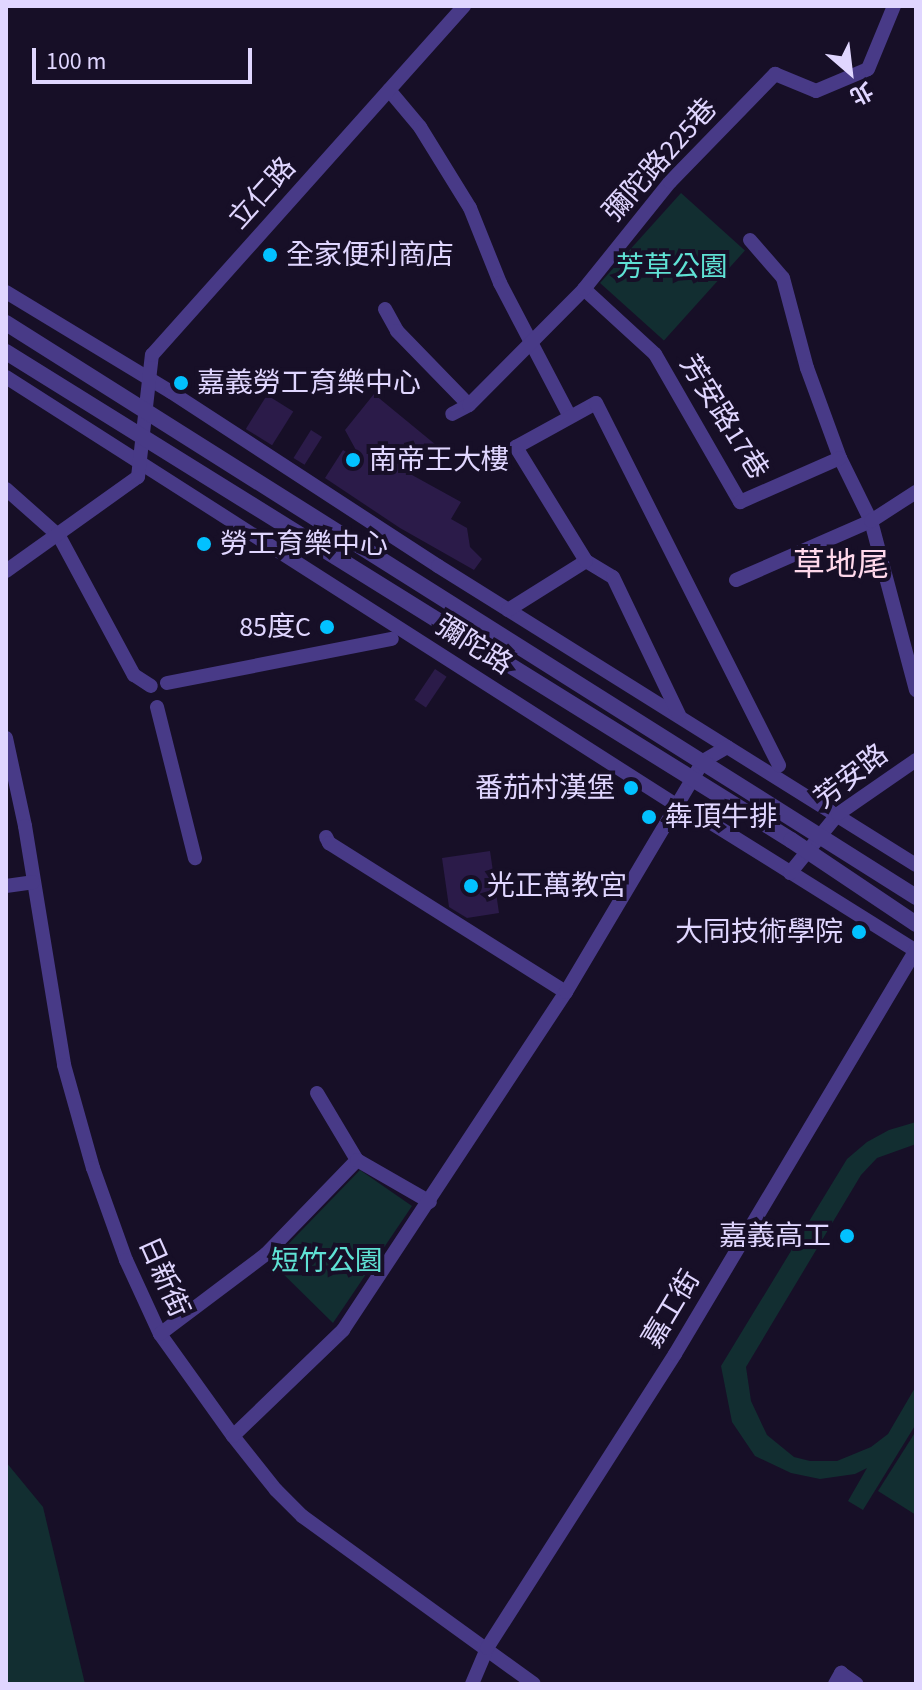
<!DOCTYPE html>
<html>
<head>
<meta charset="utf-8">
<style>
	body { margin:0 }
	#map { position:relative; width:922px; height:1690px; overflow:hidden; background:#170f27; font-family:"Source Sans 3","Noto Sans TC",sans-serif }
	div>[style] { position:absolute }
	.green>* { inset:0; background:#122e31; transform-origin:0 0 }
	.building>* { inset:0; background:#2b1b49; transform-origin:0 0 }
	.minor>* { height:14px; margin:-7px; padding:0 7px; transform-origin:7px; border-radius:7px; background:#483a87 }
	.tertiary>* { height:16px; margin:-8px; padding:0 8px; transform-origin:8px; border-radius:8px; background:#483a87 }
	.dots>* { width:22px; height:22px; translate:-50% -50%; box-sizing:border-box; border:4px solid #170f27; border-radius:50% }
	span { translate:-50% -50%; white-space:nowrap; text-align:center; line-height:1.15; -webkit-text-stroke:8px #170f27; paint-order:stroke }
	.street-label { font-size:28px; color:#e0d6ff }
	.poi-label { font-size:28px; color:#e0d6ff }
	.left { translate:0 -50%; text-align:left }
	.right { translate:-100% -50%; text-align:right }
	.park-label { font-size:28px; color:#5fe1d4 }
	.quarter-label { font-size:32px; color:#ffd8eb }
	.frame { position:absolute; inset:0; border:8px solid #e0d6ff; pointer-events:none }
	.north { position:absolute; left:810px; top:32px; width:80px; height:80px; -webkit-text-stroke:6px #170f27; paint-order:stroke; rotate:152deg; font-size:22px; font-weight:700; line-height:32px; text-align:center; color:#e0d6ff }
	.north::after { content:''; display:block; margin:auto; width:28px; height:36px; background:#e0d6ff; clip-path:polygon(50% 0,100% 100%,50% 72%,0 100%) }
	.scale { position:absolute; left:32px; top:48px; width:220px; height:36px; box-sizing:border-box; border:4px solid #e0d6ff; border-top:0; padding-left:10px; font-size:24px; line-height:28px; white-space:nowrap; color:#e0d6ff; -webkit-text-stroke:6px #170f27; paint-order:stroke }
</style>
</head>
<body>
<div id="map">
	<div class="green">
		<div style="left:681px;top:193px;width:86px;height:121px;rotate:42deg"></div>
		<div style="clip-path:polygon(916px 1122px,916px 1144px,877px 1158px,861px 1175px,746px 1367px,751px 1401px,767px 1435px,794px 1457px,810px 1461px,837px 1461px,871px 1447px,888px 1434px,916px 1386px,916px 1424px,863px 1510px,848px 1501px,867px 1468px,855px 1474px,820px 1479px,791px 1473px,755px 1456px,732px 1422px,721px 1366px,847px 1159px,867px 1142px,889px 1130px)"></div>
		<div style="clip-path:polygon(360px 1170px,412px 1206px,333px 1323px,271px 1262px)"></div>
		<div style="clip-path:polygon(916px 1431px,916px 1515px,878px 1491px)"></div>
		<div style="clip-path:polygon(6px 1462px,43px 1507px,85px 1684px,6px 1684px)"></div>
	</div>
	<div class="building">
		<div style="clip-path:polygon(374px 394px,436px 445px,412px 475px,461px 502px,451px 519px,467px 528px,470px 547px,482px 559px,474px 570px,400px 528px,325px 478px,343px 450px,363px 463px,345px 430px)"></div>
		<div style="left:267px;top:395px;width:31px;height:40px;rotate:32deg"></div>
		<div style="left:311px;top:430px;width:13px;height:33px;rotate:32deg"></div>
		<div style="left:435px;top:669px;width:14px;height:37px;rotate:34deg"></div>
		<div style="clip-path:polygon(490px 851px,499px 913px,467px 918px,449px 907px,442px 858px)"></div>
	</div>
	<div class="minor">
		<div style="left:389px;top:90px;width:48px;rotate:50deg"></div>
		<div style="left:420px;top:127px;width:95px;rotate:58.3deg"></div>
		<div style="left:470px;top:208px;width:81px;rotate:68.2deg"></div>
		<div style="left:500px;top:283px;width:151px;rotate:62.4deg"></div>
		<div style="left:750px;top:240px;width:50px;rotate:49deg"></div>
		<div style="left:783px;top:278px;width:93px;rotate:75.1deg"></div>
		<div style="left:807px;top:368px;width:96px;rotate:69.9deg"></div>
		<div style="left:840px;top:458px;width:70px;rotate:63.8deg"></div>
		<div style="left:871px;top:521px;width:175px;rotate:75.1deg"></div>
		<div style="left:584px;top:289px;width:96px;rotate:42.5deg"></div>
		<div style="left:655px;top:354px;width:171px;rotate:60.1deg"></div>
		<div style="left:740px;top:502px;width:109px;rotate:-23.7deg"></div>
		<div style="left:6px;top:292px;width:193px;rotate:31.2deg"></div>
		<div style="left:171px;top:392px;width:319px;rotate:33.1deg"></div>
		<div style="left:438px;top:566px;width:564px;rotate:32.03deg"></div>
		<div style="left:385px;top:309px;width:25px;rotate:61deg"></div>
		<div style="left:397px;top:331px;width:103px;rotate:45.8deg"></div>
		<div style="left:469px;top:405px;width:19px;rotate:152deg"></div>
		<div style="left:6px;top:377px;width:795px;rotate:32.57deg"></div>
		<div style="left:676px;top:805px;width:32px;rotate:26deg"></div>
		<div style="left:705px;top:819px;width:249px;rotate:32deg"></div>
		<div style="left:469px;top:405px;width:163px;rotate:-45.2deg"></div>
		<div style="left:584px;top:289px;width:137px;rotate:-51.2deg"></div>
		<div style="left:670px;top:182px;width:151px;rotate:-45.8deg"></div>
		<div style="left:775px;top:74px;width:44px;rotate:22.5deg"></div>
		<div style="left:816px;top:91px;width:56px;rotate:-22.9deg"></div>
		<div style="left:868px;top:69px;width:68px;rotate:-67.6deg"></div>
		<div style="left:6px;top:489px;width:71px;rotate:41.6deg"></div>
		<div style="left:59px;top:536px;width:158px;rotate:61.7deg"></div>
		<div style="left:134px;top:675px;width:20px;rotate:33deg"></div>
		<div style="left:586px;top:561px;width:31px;rotate:31deg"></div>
		<div style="left:613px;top:577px;width:153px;rotate:64.4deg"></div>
		<div style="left:6px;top:571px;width:162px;rotate:-35.5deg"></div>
		<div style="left:138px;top:477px;width:123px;rotate:-83.5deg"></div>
		<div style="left:152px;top:355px;width:468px;rotate:-48.2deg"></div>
		<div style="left:736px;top:580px;width:147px;rotate:-23.6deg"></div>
		<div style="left:871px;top:521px;width:54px;rotate:-32.8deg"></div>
		<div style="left:508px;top:610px;width:92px;rotate:-32.1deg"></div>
		<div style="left:586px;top:561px;width:134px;rotate:-121.6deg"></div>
		<div style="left:516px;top:447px;width:91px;rotate:-28.8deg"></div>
		<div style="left:596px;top:403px;width:406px;rotate:63.2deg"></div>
		<div style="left:167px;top:683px;width:229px;rotate:-11.1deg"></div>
		<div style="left:157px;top:707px;width:156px;rotate:75.9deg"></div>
		<div style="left:6px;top:738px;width:90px;rotate:77.8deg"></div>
		<div style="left:25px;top:826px;width:242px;rotate:80.7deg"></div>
		<div style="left:64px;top:1065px;width:107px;rotate:74.3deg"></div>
		<div style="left:93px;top:1168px;width:98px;rotate:70.3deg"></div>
		<div style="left:126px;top:1260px;width:81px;rotate:65.3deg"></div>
		<div style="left:160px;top:1334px;width:125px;rotate:54.4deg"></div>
		<div style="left:233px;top:1436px;width:69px;rotate:51.5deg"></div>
		<div style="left:276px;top:1490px;width:37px;rotate:45deg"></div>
		<div style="left:302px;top:1516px;width:286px;rotate:35.9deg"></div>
		<div style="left:326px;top:837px;width:7px;rotate:63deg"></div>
		<div style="left:329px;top:843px;width:280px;rotate:32.2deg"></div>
		<div style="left:790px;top:873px;width:76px;rotate:-50.9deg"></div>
		<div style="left:838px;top:814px;width:95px;rotate:-34.7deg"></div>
		<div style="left:6px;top:886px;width:27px;rotate:-8deg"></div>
		<div style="left:317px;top:1093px;width:78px;rotate:59.2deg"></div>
		<div style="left:160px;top:1334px;width:133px;rotate:-37deg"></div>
		<div style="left:266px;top:1254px;width:131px;rotate:-45.9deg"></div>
		<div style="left:357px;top:1160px;width:84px;rotate:29.9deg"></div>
		<div style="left:233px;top:1436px;width:153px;rotate:-43.9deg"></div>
		<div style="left:343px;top:1330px;width:405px;rotate:-56.6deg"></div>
		<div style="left:566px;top:992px;width:269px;rotate:-59.3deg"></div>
		<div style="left:703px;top:761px;width:28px;rotate:-30deg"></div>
		<div style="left:472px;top:1684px;width:39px;rotate:-67deg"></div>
		<div style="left:487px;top:1648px;width:349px;rotate:-57.4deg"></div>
		<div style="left:675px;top:1354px;width:470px;rotate:-59.2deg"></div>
		<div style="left:835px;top:1684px;width:13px;rotate:-61deg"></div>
		<div style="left:841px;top:1673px;width:19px;rotate:35deg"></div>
	</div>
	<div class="tertiary">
		<div style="left:6px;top:323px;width:1076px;rotate:32.24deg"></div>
		<div style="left:6px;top:352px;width:924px;rotate:31.87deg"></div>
		<div style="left:791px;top:840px;width:151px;rotate:33.9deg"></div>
	</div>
	<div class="dots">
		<div style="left:270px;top:255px;background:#02c1ff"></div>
		<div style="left:181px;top:383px;background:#02c1ff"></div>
		<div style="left:353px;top:460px;background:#02c1ff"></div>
		<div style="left:204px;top:544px;background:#02c1ff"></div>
		<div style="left:327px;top:627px;background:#02c1ff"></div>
		<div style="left:631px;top:788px;background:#02c1ff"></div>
		<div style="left:649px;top:817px;background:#02c1ff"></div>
		<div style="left:471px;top:886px;background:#02c1ff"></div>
		<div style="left:859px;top:932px;background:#02c1ff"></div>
		<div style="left:847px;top:1236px;background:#02c1ff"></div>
	</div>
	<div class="street-label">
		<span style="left:660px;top:160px;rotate:-48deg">彌陀路225巷</span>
		<span style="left:262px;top:193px;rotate:-48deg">立仁路</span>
		<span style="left:724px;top:417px;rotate:58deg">芳安路17巷</span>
		<span style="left:474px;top:645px;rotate:32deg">彌陀路</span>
		<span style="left:851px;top:776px;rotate:-38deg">芳安路</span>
		<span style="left:164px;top:1277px;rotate:66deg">日新街</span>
		<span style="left:671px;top:1309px;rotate:-59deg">嘉工街</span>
	</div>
	<div class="poi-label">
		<span class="left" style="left:286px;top:255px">全家便利商店</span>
		<span class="left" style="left:197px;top:383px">嘉義勞工育樂中心</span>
		<span class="left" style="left:369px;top:460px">南帝王大樓</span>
		<span class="left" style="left:220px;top:544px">勞工育樂中心</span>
		<span class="right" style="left:311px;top:627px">85度C</span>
		<span class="right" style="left:615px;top:788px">番茄村漢堡</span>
		<span class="left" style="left:665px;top:817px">犇頂牛排</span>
		<span class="left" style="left:487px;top:886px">光正萬教宮</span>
		<span class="right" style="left:843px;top:932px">大同技術學院</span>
		<span class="right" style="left:831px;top:1236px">嘉義高工</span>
	</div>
	<div class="park-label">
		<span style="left:672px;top:267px">芳草公園</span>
		<span style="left:327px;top:1261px">短竹公園</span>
	</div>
	<div class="quarter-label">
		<span style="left:841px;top:565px">草地尾</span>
	</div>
	<div class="frame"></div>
	<div class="north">北</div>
	<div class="scale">100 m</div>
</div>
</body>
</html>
